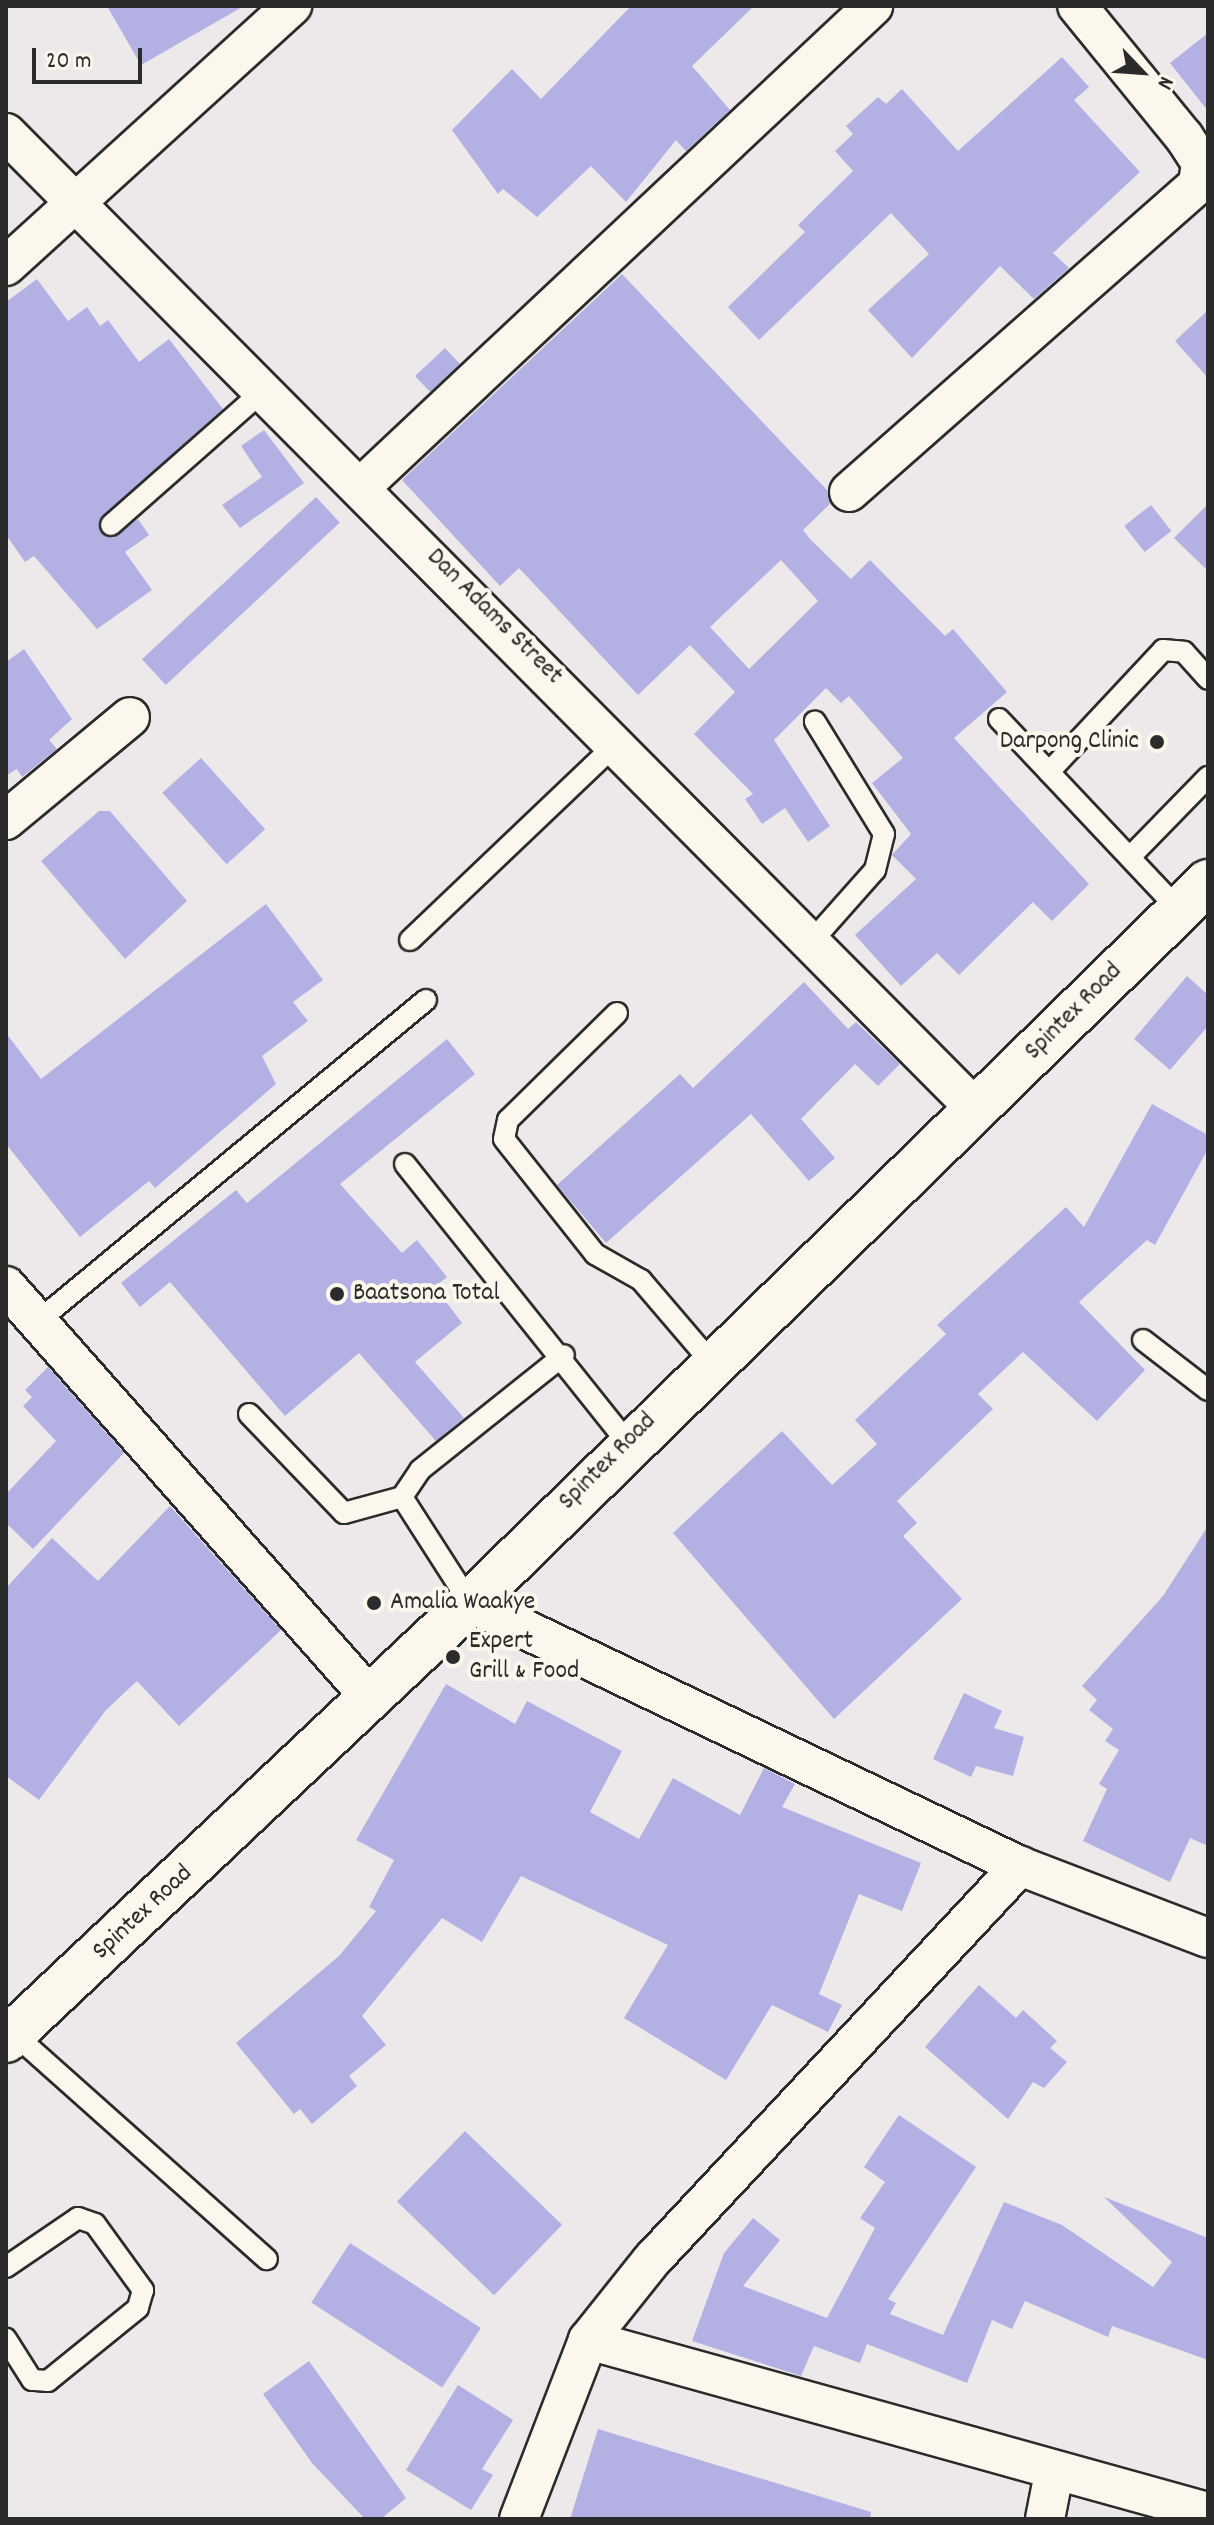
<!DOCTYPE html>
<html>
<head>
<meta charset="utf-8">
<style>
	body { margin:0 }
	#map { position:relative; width:1214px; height:2525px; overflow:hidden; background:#ede9ea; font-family:Dekko,sans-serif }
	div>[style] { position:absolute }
	.building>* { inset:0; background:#b3b1e3; transform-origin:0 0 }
	.roads { filter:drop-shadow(2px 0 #2b2b2b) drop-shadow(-2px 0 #2b2b2b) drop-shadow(0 2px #2b2b2b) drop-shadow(0 -2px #2b2b2b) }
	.service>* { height:20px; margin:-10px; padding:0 10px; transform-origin:10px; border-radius:10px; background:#fbf7ec }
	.minor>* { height:38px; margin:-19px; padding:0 19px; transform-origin:19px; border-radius:19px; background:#fbf7ec }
	.secondary>* { height:44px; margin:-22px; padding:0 22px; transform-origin:22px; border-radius:22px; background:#fbf7ec }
	.dots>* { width:22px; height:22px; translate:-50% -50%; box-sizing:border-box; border:4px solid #fbf7ec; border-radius:50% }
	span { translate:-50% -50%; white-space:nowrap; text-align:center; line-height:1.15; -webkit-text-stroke:8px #fbf7ec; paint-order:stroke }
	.street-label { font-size:26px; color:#2b2b2b }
	.poi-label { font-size:26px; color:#2b2b2b }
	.right { translate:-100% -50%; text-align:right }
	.left { translate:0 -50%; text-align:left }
	.frame { position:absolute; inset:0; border:8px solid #2b2b2b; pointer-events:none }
	.north { position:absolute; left:1102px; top:32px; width:80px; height:80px; -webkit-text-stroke:6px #fbf7ec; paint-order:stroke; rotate:115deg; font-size:22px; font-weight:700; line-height:32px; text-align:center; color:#2b2b2b }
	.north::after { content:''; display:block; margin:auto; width:28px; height:36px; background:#2b2b2b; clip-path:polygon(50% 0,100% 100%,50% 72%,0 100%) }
	.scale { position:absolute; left:32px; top:48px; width:110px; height:36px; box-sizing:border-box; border:4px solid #2b2b2b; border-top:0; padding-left:10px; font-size:24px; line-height:28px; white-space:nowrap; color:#2b2b2b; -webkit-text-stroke:6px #fbf7ec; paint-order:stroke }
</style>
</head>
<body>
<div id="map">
	<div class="building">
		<div style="clip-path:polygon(107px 6px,244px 6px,141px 65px)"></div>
		<div style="clip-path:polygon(631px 6px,754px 6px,692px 66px,730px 110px,686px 151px,676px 140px,626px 202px,591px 166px,537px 217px,503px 189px,498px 194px,452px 130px,512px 69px,541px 99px)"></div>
		<div style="clip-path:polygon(1208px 33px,1208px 111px,1170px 63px)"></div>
		<div style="clip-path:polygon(1062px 57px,1089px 87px,1074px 100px,1140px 172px,1053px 253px,1069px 268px,1034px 299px,1000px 266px,912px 358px,868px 310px,929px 254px,891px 213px,759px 340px,728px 307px,805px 232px,798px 225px,853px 171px,835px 151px,853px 134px,846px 126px,878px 97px,886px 104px,902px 89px,958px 151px)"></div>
		<div style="clip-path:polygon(evenodd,622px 274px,828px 491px,831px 503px,803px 530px,810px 539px,851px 579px,870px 560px,945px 636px,953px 629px,1007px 692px,954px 738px,1089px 884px,1052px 921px,1033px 902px,959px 975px,937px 953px,901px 986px,855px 935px,916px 879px,892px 855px,911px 834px,872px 783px,903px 758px,849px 696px,841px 703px,826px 688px,774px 740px,830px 826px,808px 842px,785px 808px,762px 824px,745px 799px,753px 794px,694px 734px,735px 692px,690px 645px,638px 695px,519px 568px,500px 586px,402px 480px,622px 274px,781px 560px,818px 601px,749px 669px,710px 627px,781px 560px)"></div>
		<div style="clip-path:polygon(37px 279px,68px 321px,87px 307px,100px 326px,108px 320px,139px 362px,169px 339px,223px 409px,99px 520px,101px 533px,113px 538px,138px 519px,149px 535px,125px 552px,152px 590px,97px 629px,34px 556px,25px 562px,6px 535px,6px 302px)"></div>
		<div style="clip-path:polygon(1208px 310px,1208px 378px,1175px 341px)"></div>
		<div style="left:445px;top:348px;width:22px;height:41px;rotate:47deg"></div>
		<div style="clip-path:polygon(264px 430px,304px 483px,240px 528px,222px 505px,262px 477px,241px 446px)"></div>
		<div style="left:316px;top:497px;width:35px;height:238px;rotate:47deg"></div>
		<div style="clip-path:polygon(1208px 504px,1208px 571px,1174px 538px)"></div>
		<div style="left:1151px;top:505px;width:33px;height:34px;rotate:52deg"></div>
		<div style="clip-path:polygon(24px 649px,72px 719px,49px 740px,57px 749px,22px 777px,17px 769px,6px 776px,6px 662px)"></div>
		<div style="left:201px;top:758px;width:96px;height:52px;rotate:48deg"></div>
		<div style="clip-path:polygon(99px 811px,110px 811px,187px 901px,125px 959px,41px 861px)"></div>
		<div style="clip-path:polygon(266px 904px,323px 980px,293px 1002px,308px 1021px,262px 1056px,276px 1084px,155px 1188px,149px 1181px,80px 1237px,6px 1144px,6px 1033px,41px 1079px)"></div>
		<div style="clip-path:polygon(1187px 976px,1208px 995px,1208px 1026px,1170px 1070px,1134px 1039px)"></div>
		<div style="clip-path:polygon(804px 982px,848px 1029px,856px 1022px,900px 1064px,878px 1086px,855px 1064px,801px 1119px,835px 1158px,809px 1181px,751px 1114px,606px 1243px,557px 1185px,680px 1074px,693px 1088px)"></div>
		<div style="clip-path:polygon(447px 1039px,475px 1074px,340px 1184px,402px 1253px,417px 1240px,447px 1277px,435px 1287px,462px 1323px,415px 1362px,464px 1418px,436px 1441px,359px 1353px,285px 1416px,170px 1282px,140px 1307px,121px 1283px,236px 1190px,247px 1203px)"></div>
		<div style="clip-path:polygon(1152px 1104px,1208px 1135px,1208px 1149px,1155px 1245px,1147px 1240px,1079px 1302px,1145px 1370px,1097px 1421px,1023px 1352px,978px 1394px,993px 1409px,897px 1501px,917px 1523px,903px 1536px,962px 1599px,834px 1719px,673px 1533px,782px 1431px,832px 1485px,877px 1444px,855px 1420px,946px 1334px,937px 1325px,1066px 1207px,1084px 1227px)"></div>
		<div style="clip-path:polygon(48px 1367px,124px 1453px,33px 1549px,6px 1523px,6px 1494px,56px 1441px,23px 1406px,32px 1397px,25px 1390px)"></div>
		<div style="clip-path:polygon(170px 1506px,281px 1630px,179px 1726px,137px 1681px,106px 1710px,39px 1800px,6px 1776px,6px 1588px,52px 1538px,98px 1581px)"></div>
		<div style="clip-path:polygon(1208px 1526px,1208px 1846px,1190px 1838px,1170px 1882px,1083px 1841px,1107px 1789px,1099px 1784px,1119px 1750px,1105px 1741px,1113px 1729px,1089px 1710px,1097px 1700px,1082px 1686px,1163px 1596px)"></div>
		<div style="clip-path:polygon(446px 1684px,515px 1724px,527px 1701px,622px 1751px,590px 1812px,639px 1839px,673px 1778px,740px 1815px,764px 1768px,795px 1784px,782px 1807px,921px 1863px,902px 1911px,859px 1894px,819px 1994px,842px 2005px,828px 2032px,772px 2005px,726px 2080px,624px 2018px,668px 1945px,521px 1876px,482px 1942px,442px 1918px,362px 2016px,386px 2045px,349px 2076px,357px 2086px,312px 2124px,300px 2109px,294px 2114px,236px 2043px,339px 1956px,376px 1911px,369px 1907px,394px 1860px,356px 1840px)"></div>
		<div style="clip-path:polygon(964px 1693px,1002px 1711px,994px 1728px,1024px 1737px,1013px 1776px,976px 1766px,971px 1777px,933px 1759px)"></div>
		<div style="clip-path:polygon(979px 1985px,1016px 2018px,1023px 2010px,1057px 2041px,1050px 2048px,1067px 2062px,1044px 2088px,1033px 2082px,1008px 2119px,925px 2047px)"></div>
		<div style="clip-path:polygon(899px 2115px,976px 2167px,888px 2299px,896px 2303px,890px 2314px,943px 2335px,1004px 2202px,1062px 2225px,1153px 2287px,1172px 2262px,1104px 2197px,1208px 2238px,1208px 2360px,1112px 2326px,1108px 2337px,1025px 2301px,1012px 2329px,992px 2320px,967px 2383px,867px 2344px,860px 2363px,814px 2346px,801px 2376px,692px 2341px,724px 2253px,753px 2218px,780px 2240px,743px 2286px,827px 2318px,875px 2228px,860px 2218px,885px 2182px,864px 2167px)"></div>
		<div style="left:465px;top:2131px;width:135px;height:98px;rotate:44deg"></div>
		<div style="left:350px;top:2243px;width:156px;height:71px;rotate:33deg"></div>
		<div style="clip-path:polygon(309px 2361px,406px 2498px,381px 2519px,365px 2519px,312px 2463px,263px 2394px)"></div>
		<div style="clip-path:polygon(458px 2385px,513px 2420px,482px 2469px,493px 2475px,471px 2510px,406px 2470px)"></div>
		<div style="clip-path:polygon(598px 2429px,871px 2512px,870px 2519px,570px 2519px)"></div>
	</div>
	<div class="roads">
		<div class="service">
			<div style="left:111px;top:525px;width:205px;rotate:-41.4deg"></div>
			<div style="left:999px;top:719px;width:261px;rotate:46.7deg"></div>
			<div style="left:1049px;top:772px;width:167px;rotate:-46.9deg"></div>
			<div style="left:1163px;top:650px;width:21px;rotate:5deg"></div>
			<div style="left:1184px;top:652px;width:36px;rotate:48deg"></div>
			<div style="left:1130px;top:857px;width:112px;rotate:-45.7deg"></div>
			<div style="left:410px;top:940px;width:287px;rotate:-43.6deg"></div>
			<div style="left:812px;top:941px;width:95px;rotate:-48.4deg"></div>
			<div style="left:875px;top:870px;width:37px;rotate:-76deg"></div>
			<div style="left:884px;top:834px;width:132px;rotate:-121.6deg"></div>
			<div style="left:617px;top:1013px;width:153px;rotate:135.5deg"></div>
			<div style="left:508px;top:1120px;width:19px;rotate:102deg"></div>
			<div style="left:504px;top:1139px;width:147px;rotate:51.6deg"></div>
			<div style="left:595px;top:1254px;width:53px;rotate:29.5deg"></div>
			<div style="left:641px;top:1280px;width:108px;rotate:49.5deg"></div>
			<div style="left:405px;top:1164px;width:356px;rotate:51.4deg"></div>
			<div style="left:37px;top:1322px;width:505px;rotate:-39.62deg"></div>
			<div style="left:1143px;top:1340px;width:82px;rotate:37.6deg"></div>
			<div style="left:249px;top:1414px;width:137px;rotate:46.2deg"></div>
			<div style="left:344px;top:1513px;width:60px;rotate:-15.4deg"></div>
			<div style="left:470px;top:1603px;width:126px;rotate:-122.7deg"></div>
			<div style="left:402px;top:1497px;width:32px;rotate:-56deg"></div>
			<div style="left:420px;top:1470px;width:184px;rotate:-38.6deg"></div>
			<div style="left:13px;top:2033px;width:340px;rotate:41.7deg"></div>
			<div style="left:6px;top:2267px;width:87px;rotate:-34.2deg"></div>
			<div style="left:78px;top:2218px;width:18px;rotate:19deg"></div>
			<div style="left:95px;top:2224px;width:82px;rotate:54deg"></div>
			<div style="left:143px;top:2290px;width:19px;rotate:106deg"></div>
			<div style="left:138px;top:2308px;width:116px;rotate:141deg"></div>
			<div style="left:48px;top:2381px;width:16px;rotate:-176deg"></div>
			<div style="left:32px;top:2380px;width:49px;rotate:-122.4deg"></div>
		</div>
		<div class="minor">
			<div style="left:6px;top:133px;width:1376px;rotate:45.18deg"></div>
			<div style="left:6px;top:266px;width:387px;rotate:-42.3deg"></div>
			<div style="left:363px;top:485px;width:700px;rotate:-43.2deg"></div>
			<div style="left:849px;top:492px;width:465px;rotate:-41.4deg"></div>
			<div style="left:1198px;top:184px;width:21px;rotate:-82deg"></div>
			<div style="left:1201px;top:163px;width:31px;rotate:-123deg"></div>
			<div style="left:1184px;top:137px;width:169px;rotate:-129.2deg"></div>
			<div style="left:6px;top:820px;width:161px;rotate:-39.7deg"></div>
			<div style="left:6px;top:1286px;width:548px;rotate:48.48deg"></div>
			<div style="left:470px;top:1603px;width:610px;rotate:25.56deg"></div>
			<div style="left:1020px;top:1866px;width:201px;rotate:21deg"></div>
			<div style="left:588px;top:2340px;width:643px;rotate:15.51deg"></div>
			<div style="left:519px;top:2519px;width:192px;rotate:-68.9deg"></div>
			<div style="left:588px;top:2340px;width:101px;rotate:-51.4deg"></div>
			<div style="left:651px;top:2261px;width:541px;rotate:-46.95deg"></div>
			<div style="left:1045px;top:2519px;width:47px;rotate:-78.9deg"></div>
		</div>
		<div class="secondary">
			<div style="left:6px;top:2040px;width:637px;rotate:-43.28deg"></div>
			<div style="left:470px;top:1603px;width:1032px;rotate:-44.33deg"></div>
		</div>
	</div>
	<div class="dots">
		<div style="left:1157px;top:742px;background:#2b2b2b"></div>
		<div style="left:337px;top:1294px;background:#2b2b2b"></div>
		<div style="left:374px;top:1603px;background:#2b2b2b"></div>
		<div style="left:453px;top:1657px;background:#2b2b2b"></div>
	</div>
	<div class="street-label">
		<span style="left:494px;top:617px;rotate:45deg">Dan Adams Street</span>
		<span style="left:1074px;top:1012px;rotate:-45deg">Spintex Road</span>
		<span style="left:608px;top:1462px;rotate:-45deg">Spintex Road</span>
		<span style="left:143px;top:1913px;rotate:-43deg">Spintex Road</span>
	</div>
	<div class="poi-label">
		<span class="right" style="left:1139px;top:742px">Darpong Clinic</span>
		<span class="left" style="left:353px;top:1294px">Baatsona Total</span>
		<span class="left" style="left:390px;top:1603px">Amalia Waakye</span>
		<span class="left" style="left:469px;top:1657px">Expert<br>Grill &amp; Food</span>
	</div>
	<div class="frame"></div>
	<div class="north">N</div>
	<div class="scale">20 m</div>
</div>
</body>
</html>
